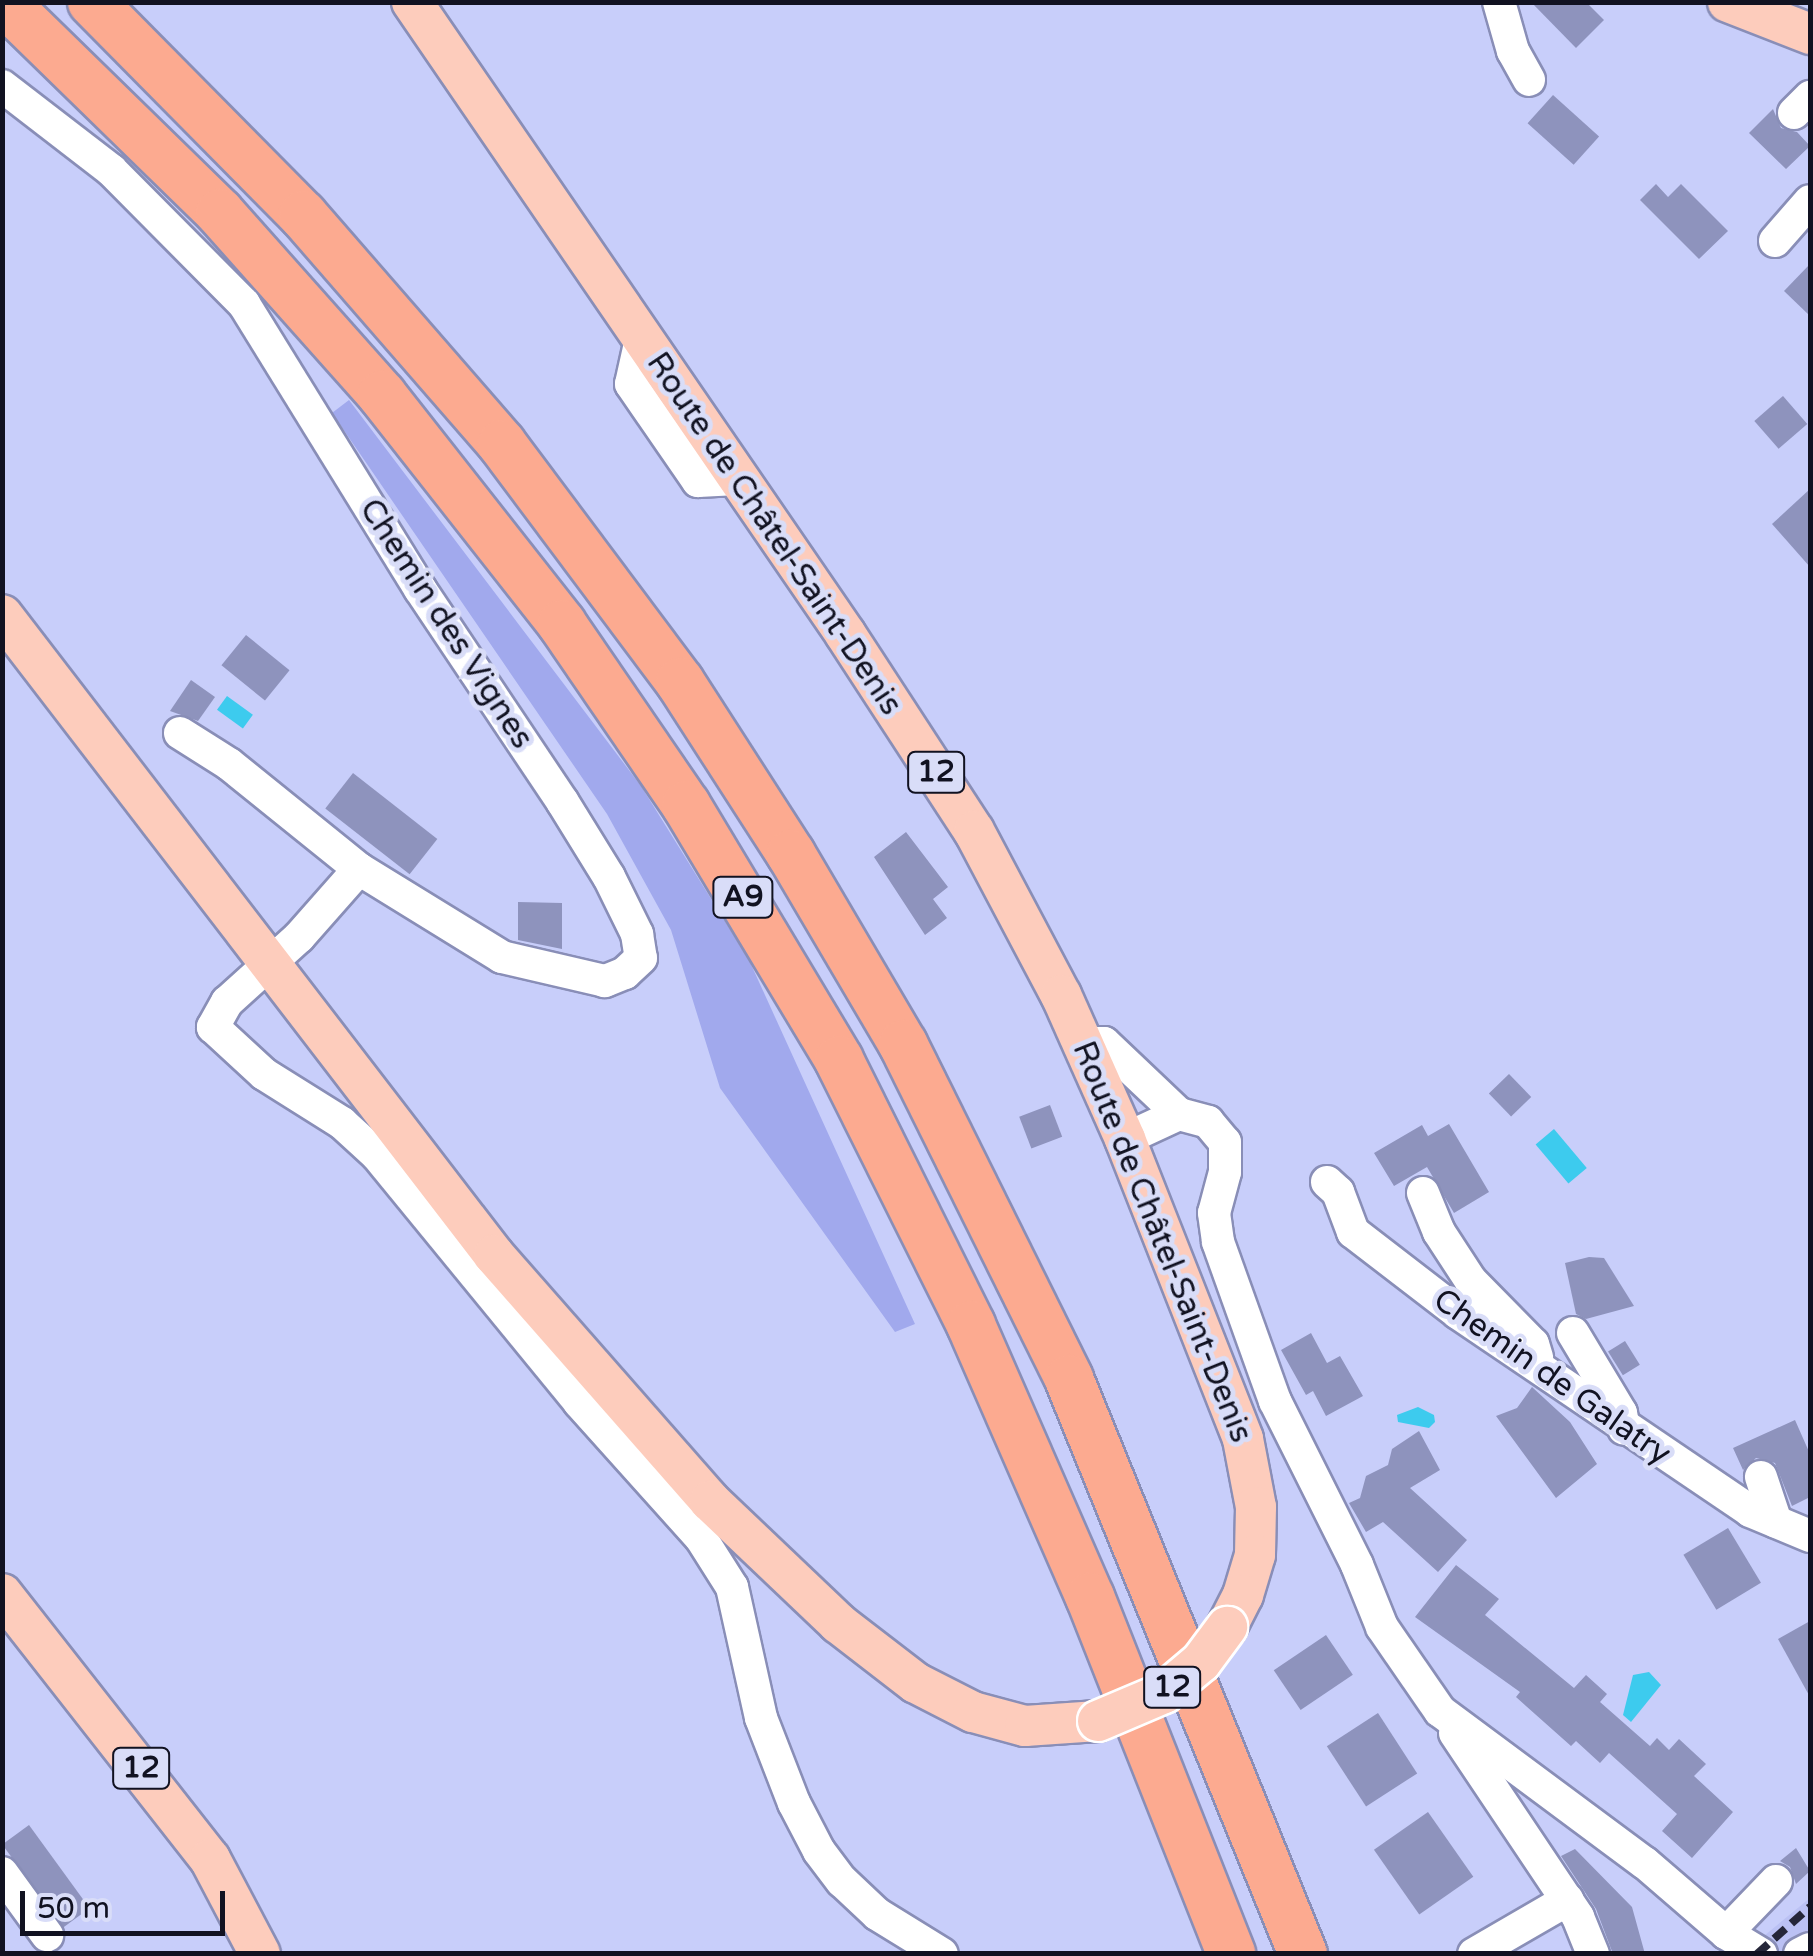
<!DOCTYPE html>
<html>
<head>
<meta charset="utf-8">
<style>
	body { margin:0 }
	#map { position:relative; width:1813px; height:1956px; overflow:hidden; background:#c8cefa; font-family:"Varela Round",sans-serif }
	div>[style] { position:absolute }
	.built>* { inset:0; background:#bbc1f4 }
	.green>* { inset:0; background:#a1a9ed }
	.water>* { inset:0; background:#3dcbee; transform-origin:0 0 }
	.building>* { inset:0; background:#8e93bd; transform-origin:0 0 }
	.roads { filter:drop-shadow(2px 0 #898eb7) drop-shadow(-2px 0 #898eb7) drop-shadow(0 2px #898eb7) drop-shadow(0 -2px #898eb7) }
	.minor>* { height:32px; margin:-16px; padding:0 16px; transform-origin:16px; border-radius:16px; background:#fff }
	.major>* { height:40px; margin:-20px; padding:0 20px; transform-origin:20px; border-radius:20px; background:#fdccbc }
	.highway>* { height:48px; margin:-24px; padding:0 24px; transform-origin:24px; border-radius:24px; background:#fcaa90 }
	.rail>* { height:8px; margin-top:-4px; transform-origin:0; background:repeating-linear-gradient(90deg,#252639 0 15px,transparent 0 23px) }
	.bridges { filter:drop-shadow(2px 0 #fff) drop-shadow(-2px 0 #fff) drop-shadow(0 2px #fff) drop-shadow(0 -2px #fff) }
	.major-bridge>* { height:40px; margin:-20px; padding:0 20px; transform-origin:20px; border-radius:20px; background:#fdccbc }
	span { translate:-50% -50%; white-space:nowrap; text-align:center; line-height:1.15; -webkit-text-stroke:10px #d9ddf8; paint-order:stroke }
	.shield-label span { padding:2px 8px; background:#d9ddf8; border:2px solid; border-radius:8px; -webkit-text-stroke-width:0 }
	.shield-label { font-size:30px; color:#111221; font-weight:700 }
	.street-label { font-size:32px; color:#111221 }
	.frame { position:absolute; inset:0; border:5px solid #111221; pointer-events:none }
	.scale { position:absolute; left:20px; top:1891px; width:205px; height:45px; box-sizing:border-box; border:5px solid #111221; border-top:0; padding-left:12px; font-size:30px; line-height:35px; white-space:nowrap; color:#111221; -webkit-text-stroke:8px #d9ddf8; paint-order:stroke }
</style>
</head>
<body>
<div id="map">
	<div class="built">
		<div style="clip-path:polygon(1810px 1898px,1810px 1941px,1802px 1953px,1728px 1954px,1759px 1940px)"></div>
	</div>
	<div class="green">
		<div style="clip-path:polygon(349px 400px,641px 786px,749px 960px,915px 1324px,895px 1332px,720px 1088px,671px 930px,607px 814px,332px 413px)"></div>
	</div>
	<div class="water">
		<div style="left:227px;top:696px;width:32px;height:17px;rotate:36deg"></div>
		<div style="left:1554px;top:1129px;width:51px;height:24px;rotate:50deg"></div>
		<div style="clip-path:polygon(1418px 1407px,1434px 1415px,1435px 1422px,1429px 1428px,1398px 1422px,1397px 1415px)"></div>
		<div style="clip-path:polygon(1649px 1672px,1661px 1685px,1631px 1722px,1623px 1715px,1633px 1675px)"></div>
	</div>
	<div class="building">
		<div style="clip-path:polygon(1531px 2px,1586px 2px,1604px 20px,1576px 48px)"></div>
		<div style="left:1553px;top:95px;width:62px;height:38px;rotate:42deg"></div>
		<div style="clip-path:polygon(1773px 109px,1781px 128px,1797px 132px,1810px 146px,1786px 169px,1749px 133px)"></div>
		<div style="clip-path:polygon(1656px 184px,1668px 197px,1681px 184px,1728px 231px,1699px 259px,1640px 200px)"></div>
		<div style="clip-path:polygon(1810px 264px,1810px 316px,1784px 291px)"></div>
		<div style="left:1783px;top:396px;width:37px;height:38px;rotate:49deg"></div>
		<div style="clip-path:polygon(1810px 489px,1810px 567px,1772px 524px)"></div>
		<div style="left:246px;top:635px;width:56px;height:39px;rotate:39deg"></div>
		<div style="clip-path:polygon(191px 680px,215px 697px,198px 721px,170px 711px)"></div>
		<div style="left:353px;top:773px;width:107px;height:45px;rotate:38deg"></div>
		<div style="clip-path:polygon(906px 832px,948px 887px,933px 899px,947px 918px,925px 935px,874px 857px)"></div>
		<div style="clip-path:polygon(518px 902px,562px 903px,562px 949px,518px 940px)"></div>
		<div style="left:1509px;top:1074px;width:32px;height:28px;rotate:46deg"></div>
		<div style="left:1050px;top:1105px;width:34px;height:33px;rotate:69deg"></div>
		<div style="clip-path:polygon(1449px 1124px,1489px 1192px,1454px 1213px,1427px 1167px,1394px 1186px,1374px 1153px,1422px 1125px,1428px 1136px)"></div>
		<div style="clip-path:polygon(1589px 1257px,1604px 1258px,1634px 1306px,1586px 1319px,1576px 1314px,1565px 1263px)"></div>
		<div style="clip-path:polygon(1311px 1333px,1327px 1363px,1340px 1356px,1363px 1396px,1326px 1416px,1313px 1391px,1306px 1395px,1281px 1350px)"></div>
		<div style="left:1625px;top:1341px;width:28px;height:20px;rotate:58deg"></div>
		<div style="clip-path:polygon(1532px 1387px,1570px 1422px,1597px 1464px,1556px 1498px,1496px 1416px,1517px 1408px)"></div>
		<div style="clip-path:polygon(1795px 1420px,1810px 1454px,1810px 1497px,1792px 1506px,1775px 1463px,1756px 1458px,1743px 1470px,1733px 1448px)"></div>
		<div style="clip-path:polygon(1419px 1431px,1440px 1470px,1410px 1488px,1467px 1540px,1438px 1572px,1383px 1522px,1366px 1532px,1349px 1503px,1360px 1498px,1366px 1476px,1388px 1465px,1392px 1449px)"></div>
		<div style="left:1728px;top:1528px;width:64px;height:52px;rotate:59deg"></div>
		<div style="clip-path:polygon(1456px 1565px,1499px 1599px,1485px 1615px,1574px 1688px,1586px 1675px,1607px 1694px,1600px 1702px,1650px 1746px,1657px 1738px,1669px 1750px,1679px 1739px,1706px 1764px,1694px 1776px,1733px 1812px,1692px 1858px,1662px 1831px,1677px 1814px,1609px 1753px,1600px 1763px,1576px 1741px,1571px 1746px,1516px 1697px,1520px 1692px,1415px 1617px)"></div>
		<div style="clip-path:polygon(1810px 1621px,1810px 1697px,1778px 1639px)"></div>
		<div style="left:1326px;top:1635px;width:48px;height:63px;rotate:56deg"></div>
		<div style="left:1378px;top:1713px;width:72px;height:61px;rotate:57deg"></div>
		<div style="left:1428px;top:1812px;width:79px;height:66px;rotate:55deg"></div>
		<div style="left:29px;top:1825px;width:103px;height:33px;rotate:54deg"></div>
		<div style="clip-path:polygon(1796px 1848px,1810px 1871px,1796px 1884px,1790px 1867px,1780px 1861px)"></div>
		<div style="clip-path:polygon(1575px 1849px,1632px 1907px,1645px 1954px,1613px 1954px,1596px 1909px,1561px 1856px)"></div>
	</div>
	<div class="roads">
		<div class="minor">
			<div style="left:1499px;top:2px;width:51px;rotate:74.1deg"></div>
			<div style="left:1513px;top:51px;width:33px;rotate:61deg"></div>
			<div style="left:2px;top:86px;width:138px;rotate:37.6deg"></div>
			<div style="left:111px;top:170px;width:189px;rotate:45.2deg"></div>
			<div style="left:244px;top:304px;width:335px;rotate:58.3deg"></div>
			<div style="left:420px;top:589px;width:255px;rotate:56.2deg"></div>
			<div style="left:562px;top:801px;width:89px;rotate:58.3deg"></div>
			<div style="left:609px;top:877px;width:64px;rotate:63.8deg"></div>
			<div style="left:637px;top:934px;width:24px;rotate:81deg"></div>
			<div style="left:641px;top:958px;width:22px;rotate:137deg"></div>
			<div style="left:625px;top:973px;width:22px;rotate:158deg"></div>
			<div style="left:605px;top:981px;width:106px;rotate:-166.9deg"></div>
			<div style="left:502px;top:957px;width:168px;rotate:-148.4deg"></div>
			<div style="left:359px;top:869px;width:91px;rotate:131.4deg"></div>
			<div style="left:299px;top:937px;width:97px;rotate:137.9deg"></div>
			<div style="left:227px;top:1002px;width:29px;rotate:119deg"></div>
			<div style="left:213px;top:1027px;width:69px;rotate:42.7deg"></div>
			<div style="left:264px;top:1074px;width:92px;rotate:32.1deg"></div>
			<div style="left:342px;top:1123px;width:47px;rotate:42.4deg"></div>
			<div style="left:377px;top:1155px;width:319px;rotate:50.7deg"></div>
			<div style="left:579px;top:1402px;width:183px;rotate:48.1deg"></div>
			<div style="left:701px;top:1538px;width:58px;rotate:57.7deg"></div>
			<div style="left:732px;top:1587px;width:134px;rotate:77.5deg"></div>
			<div style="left:761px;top:1718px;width:91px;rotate:68.8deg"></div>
			<div style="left:794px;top:1803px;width:54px;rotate:62.5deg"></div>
			<div style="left:819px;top:1851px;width:38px;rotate:53deg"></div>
			<div style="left:842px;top:1881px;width:48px;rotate:43.3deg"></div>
			<div style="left:877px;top:1914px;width:76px;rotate:31.6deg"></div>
			<div style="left:1794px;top:113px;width:23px;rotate:-45deg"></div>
			<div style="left:1775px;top:241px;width:53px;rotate:-48.8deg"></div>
			<div style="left:641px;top:339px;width:46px;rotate:102.5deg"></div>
			<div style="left:631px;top:384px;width:118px;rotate:55.4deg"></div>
			<div style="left:698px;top:481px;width:39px;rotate:-3deg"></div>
			<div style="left:180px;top:733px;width:58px;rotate:32.3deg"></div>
			<div style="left:229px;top:764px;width:167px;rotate:38.9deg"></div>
			<div style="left:1082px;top:1043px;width:22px"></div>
			<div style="left:1104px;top:1043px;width:103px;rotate:43.4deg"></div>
			<div style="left:1125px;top:1139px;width:60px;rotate:-24.8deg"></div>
			<div style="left:1179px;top:1114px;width:30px;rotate:15deg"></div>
			<div style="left:1208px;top:1122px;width:26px;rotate:50deg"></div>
			<div style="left:1225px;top:1142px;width:30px;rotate:90deg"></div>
			<div style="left:1225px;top:1172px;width:42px;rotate:105deg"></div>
			<div style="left:1214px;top:1213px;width:29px;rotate:82deg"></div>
			<div style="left:1218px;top:1242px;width:169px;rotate:70.3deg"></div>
			<div style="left:1275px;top:1401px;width:183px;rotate:63.4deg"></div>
			<div style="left:1357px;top:1565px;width:67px;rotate:68deg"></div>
			<div style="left:1382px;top:1627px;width:102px;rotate:55.4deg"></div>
			<div style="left:1440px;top:1711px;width:255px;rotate:36.6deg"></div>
			<div style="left:1645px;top:1863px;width:107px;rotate:40.8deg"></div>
			<div style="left:1726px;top:1933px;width:41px;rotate:31deg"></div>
			<div style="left:1327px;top:1182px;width:15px;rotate:42deg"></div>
			<div style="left:1338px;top:1192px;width:43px;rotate:69.4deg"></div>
			<div style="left:1353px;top:1232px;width:133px;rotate:37.6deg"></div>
			<div style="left:1458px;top:1313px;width:353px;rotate:34.1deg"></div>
			<div style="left:1750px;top:1511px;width:65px;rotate:22.6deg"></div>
			<div style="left:1423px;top:1193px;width:42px;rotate:67.7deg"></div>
			<div style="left:1439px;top:1232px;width:59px;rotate:56.9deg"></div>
			<div style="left:1471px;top:1281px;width:88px;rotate:45.5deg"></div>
			<div style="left:1533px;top:1344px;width:14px;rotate:73deg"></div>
			<div style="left:1573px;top:1333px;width:93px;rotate:59deg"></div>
			<div style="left:1621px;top:1413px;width:16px;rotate:79deg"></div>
			<div style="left:1761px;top:1477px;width:47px;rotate:71.6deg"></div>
			<div style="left:1455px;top:1733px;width:221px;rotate:56.2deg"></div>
			<div style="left:1578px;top:1917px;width:40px;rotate:68deg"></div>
			<div style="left:2px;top:1873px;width:77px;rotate:54deg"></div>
			<div style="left:1726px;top:1933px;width:72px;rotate:-46.1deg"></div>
			<div style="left:1474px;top:1954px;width:108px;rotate:-30.1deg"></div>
			<div style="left:1800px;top:1954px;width:11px;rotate:-27deg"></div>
		</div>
		<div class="major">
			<div style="left:412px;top:2px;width:767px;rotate:55.56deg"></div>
			<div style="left:846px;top:635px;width:234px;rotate:56.9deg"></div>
			<div style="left:974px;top:831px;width:186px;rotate:62.1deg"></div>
			<div style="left:1061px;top:995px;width:158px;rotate:66deg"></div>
			<div style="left:1125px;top:1139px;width:322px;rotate:68.5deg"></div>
			<div style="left:1243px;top:1439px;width:69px;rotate:79.2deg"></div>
			<div style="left:1256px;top:1507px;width:48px;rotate:91.2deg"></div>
			<div style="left:1255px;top:1555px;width:42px;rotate:106.7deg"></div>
			<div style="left:1243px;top:1595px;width:36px;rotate:117deg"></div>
			<div style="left:1728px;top:2px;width:88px;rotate:21.3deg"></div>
			<div style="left:2px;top:615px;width:807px;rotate:52.45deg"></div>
			<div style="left:494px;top:1255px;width:327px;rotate:48.7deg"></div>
			<div style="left:710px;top:1501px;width:177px;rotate:43.6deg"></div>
			<div style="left:838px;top:1623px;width:98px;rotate:37.6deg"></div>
			<div style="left:916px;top:1683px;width:64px;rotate:27deg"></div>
			<div style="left:973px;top:1712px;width:54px;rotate:15.1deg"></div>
			<div style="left:1025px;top:1726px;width:73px;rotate:-3.9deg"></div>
			<div style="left:2px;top:1594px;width:337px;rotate:51.9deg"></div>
			<div style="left:210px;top:1859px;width:107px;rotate:62.2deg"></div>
		</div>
		<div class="highway">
			<div style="left:4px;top:2px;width:302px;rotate:44.3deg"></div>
			<div style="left:220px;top:213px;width:244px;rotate:48.3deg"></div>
			<div style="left:382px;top:395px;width:291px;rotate:51.8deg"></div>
			<div style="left:562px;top:624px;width:219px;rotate:55.6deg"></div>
			<div style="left:686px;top:805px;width:297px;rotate:59deg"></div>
			<div style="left:839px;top:1060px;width:296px;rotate:63.5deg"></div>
			<div style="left:971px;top:1325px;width:297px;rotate:66.4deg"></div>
			<div style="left:1090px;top:1597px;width:384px;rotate:68.4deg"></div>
			<div style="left:92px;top:2px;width:300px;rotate:45.3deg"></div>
			<div style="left:303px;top:215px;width:303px;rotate:49deg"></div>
			<div style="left:502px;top:444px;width:297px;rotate:53.2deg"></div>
			<div style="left:680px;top:682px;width:205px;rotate:57.2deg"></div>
			<div style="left:791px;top:854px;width:221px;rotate:59.5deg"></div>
			<div style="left:903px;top:1044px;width:374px;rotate:63.6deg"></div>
			<div style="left:1069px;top:1379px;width:621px;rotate:67.86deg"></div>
		</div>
	</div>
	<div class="rail">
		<div style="left:1757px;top:1954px;width:71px;rotate:-41.6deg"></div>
	</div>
	<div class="bridges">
		<div class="major-bridge">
			<div style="left:1098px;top:1721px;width:72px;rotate:-23deg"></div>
			<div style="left:1164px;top:1693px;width:48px;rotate:-40deg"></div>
			<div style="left:1201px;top:1662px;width:44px;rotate:-53.4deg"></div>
		</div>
	</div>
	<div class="shield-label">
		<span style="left:936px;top:772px">12</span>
		<span style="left:743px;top:897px">A9</span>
		<span style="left:1172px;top:1687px">12</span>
		<span style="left:141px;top:1768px">12</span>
	</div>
	<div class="street-label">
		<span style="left:774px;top:534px;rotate:56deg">Route de Châtel-Saint-Denis</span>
		<span style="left:446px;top:624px;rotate:57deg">Chemin des Vignes</span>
		<span style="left:1162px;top:1242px;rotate:68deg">Route de Châtel-Saint-Denis</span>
		<span style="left:1552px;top:1377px;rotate:35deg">Chemin de Galatry</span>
	</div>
	<div class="frame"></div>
	<div class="scale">50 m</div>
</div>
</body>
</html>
